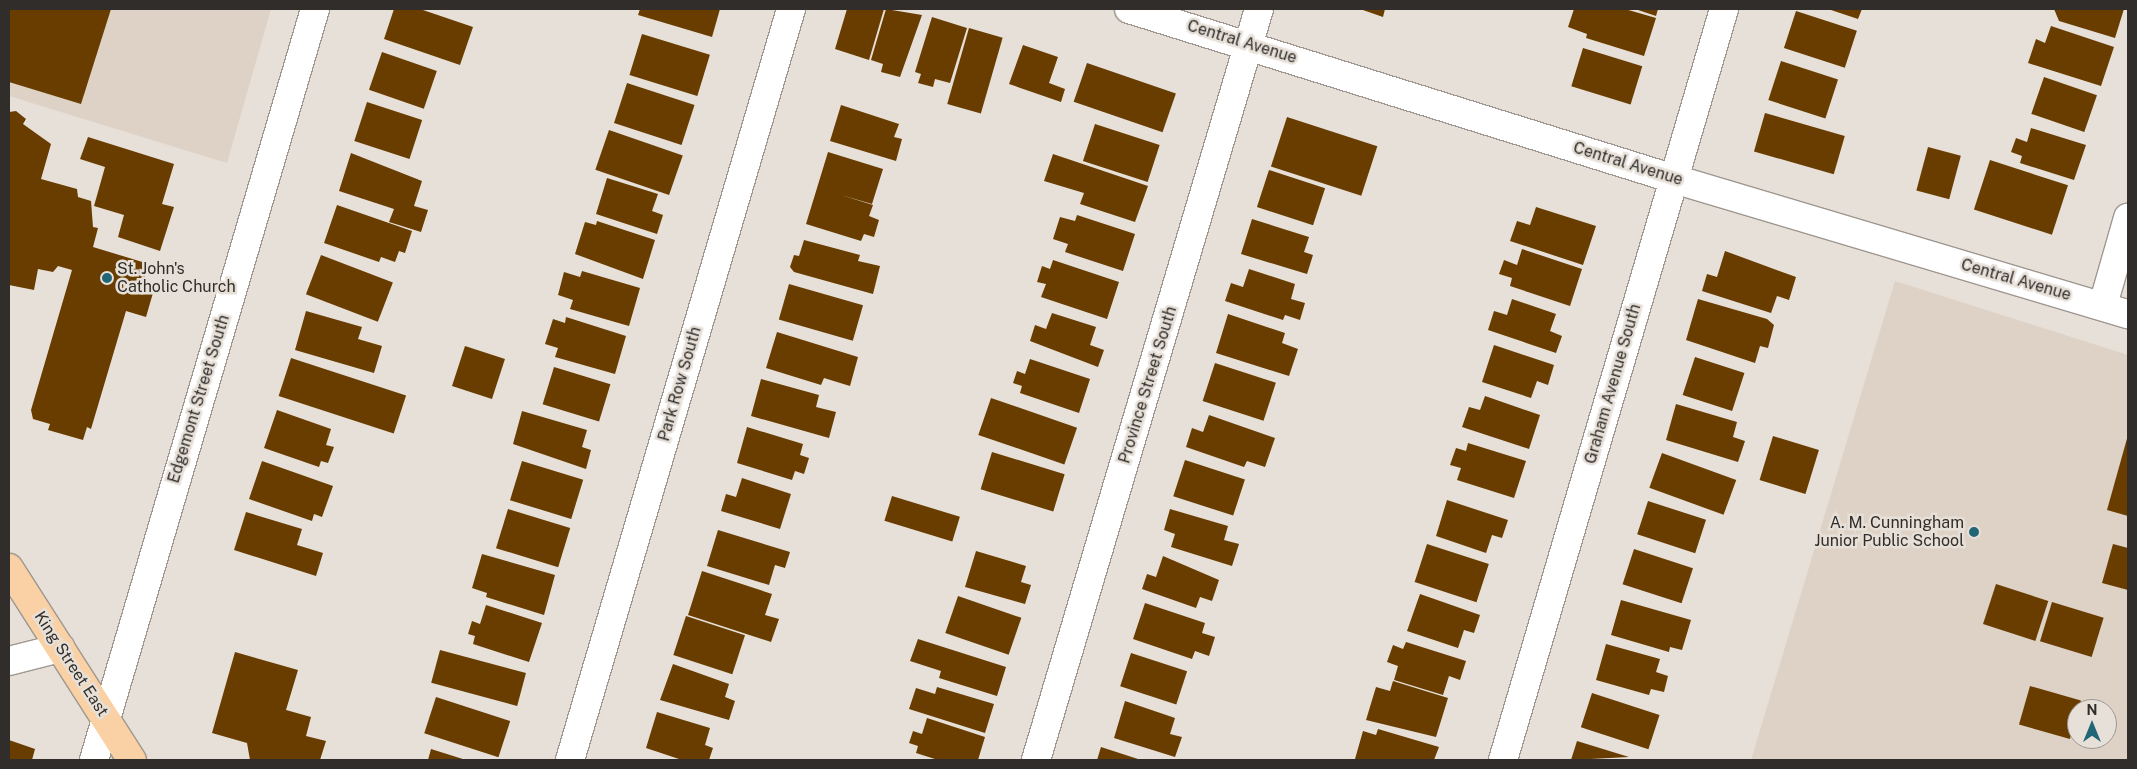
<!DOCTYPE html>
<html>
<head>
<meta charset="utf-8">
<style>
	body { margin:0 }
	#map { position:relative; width:2137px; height:769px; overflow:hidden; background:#e7e0d8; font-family:"Public Sans",sans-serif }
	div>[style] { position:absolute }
	.built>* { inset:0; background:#ded1c5 }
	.building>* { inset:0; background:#693d00; transform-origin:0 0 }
	.roads { filter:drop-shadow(1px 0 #9f9790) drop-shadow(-1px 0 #9f9790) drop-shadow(0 1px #9f9790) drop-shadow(0 -1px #9f9790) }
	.minor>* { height:28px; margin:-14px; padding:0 14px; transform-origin:14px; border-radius:14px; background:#fff }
	.major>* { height:28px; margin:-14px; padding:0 14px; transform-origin:14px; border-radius:14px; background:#fad1a5 }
	.dots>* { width:14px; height:14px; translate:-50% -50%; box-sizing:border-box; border:2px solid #e7e0d8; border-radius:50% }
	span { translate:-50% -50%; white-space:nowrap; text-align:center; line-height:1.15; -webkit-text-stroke:5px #e7e0d8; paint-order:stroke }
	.street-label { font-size:16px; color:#302d2a }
	.poi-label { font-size:16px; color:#302d2a }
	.left { translate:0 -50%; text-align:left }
	.right { translate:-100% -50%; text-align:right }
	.frame { position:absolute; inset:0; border:10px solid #302d2a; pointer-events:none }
	.north { position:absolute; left:2067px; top:699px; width:50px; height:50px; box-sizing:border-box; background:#e7e0d8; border:1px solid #9e9892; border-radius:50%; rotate:0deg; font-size:14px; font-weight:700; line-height:20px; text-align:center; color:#302d2a }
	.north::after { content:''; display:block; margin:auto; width:18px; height:22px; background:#216676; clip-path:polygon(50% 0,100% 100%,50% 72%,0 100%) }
</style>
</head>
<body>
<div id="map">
	<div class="built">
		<div style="clip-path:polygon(9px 9px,271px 9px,227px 163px,9px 96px)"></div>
		<div style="clip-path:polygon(evenodd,1895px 281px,2128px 355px,2128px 760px,1751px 760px,1895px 281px,2077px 709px,2107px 709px,2107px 739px,2077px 739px,2077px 709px)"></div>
	</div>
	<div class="building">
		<div style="clip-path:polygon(9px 9px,111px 9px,81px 104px,9px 82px)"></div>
		<div style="clip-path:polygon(394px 9px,420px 9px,473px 27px,460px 65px,384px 39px)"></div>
		<div style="clip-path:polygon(640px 9px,720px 9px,712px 37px,638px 15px)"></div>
		<div style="clip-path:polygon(847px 9px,884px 9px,869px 60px,835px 49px)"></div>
		<div style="clip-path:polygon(886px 9px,922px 15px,900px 77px,881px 72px,883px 64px,871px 60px)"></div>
		<div style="clip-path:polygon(1360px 9px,1385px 9px,1383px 17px)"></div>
		<div style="clip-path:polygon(1574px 9px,1625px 9px,1656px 18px,1644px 56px,1586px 38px,1587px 34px,1568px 27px)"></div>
		<div style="clip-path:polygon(1635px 9px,1658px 9px,1656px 16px)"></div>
		<div style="clip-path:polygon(1828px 9px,1862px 9px,1858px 19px)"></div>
		<div style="clip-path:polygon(2054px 9px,2124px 9px,2115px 38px,2059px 21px)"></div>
		<div style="left:1796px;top:11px;width:64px;height:39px;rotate:18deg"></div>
		<div style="clip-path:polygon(932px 17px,967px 28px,950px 83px,935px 79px,933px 87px,918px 83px,921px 74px,915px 72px)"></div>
		<div style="clip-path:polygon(2051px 26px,2114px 47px,2101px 86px,2028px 63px,2036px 39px,2045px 43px)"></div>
		<div style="left:969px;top:28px;width:35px;height:79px;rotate:16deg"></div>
		<div style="left:642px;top:34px;width:71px;height:43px;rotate:17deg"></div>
		<div style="clip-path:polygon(1023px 45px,1058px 57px,1049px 83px,1065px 89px,1061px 102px,1009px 84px)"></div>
		<div style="left:1583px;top:48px;width:62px;height:40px;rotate:17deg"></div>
		<div style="left:382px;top:52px;width:58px;height:40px;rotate:19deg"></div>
		<div style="left:1781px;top:61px;width:60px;height:41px;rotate:18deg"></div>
		<div style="left:1087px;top:63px;width:94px;height:41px;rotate:19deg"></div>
		<div style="left:2044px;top:77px;width:56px;height:39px;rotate:19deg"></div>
		<div style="left:627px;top:83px;width:71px;height:42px;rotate:18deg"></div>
		<div style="left:367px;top:102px;width:58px;height:41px;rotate:18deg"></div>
		<div style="clip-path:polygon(841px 105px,899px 124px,894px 137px,902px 139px,896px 161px,830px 141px)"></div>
		<div style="clip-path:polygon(16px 111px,26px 119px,23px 124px,51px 144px,41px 179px,77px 189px,78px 197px,91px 201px,93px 227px,98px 228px,93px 247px,149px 264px,141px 289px,153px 293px,146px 317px,126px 311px,91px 429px,87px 427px,83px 440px,48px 430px,50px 424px,33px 419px,31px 410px,72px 270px,58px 266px,53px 272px,38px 269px,34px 290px,9px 285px,9px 112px)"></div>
		<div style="left:1765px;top:113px;width:83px;height:40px;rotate:16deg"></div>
		<div style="left:1287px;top:117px;width:95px;height:52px;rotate:18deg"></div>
		<div style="left:1095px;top:124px;width:68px;height:39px;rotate:18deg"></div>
		<div style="clip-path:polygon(2031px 128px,2086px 145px,2074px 180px,2020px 163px,2022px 156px,2011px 152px,2016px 138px,2027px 142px)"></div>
		<div style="left:609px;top:130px;width:78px;height:42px;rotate:19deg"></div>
		<div style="clip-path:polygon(88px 137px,174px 164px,162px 204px,174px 207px,160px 251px,118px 237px,124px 215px,94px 206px,105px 167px,80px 159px)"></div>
		<div style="left:1928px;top:147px;width:34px;height:45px;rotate:15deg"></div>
		<div style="clip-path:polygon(828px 152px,883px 169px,872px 204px,841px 195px,873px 205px,869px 216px,879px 220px,874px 237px,864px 234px,861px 241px,806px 224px)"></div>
		<div style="clip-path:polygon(351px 153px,422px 181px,414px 206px,428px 210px,421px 232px,389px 222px,394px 209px,339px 191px)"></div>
		<div style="clip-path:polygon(1053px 154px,1148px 186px,1135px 222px,1080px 204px,1084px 193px,1044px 181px)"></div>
		<div style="left:1990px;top:160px;width:82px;height:52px;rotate:18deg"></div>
		<div style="left:1269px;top:170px;width:59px;height:39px;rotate:18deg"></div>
		<div style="clip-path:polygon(607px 178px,658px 194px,652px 211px,663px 215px,657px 234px,596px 214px)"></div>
		<div style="clip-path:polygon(337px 205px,412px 231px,405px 253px,399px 251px,395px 262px,381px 257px,379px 262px,324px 243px)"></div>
		<div style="clip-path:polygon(1536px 207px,1596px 226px,1583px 265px,1510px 241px,1517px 221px,1530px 225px)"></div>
		<div style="clip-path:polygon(1077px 215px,1135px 234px,1123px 271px,1065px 252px,1068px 244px,1053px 239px,1060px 217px,1075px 221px)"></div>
		<div style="clip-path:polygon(1252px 219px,1309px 237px,1304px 252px,1313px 255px,1307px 274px,1241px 254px)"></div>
		<div style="clip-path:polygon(597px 221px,655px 240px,643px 279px,575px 254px,585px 222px,596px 225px)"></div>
		<div style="clip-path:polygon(804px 240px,860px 255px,858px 261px,880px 266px,873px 294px,794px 272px,790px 267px,794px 255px,799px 256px)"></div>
		<div style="clip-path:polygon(1522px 249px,1582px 269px,1570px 306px,1510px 286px,1512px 278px,1499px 274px,1504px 260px,1517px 265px)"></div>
		<div style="clip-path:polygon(1725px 251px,1796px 277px,1789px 300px,1777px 296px,1771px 313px,1702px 291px,1707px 274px,1717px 277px)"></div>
		<div style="left:321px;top:255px;width:77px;height:42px;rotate:21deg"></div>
		<div style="clip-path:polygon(1053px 260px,1119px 282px,1107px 319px,1041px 297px,1046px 284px,1037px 282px,1042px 266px,1050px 269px)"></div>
		<div style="clip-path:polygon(1249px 269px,1295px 284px,1291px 299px,1305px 303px,1300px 320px,1285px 315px,1283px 320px,1225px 301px,1231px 283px,1243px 287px)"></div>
		<div style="clip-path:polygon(582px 271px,640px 288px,629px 326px,570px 309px,573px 300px,558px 295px,564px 272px,580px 277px)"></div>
		<div style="left:789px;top:284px;width:77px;height:37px;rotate:16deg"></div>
		<div style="clip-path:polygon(1512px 299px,1556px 314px,1550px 331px,1562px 336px,1556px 353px,1488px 330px,1494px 311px,1507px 315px)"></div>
		<div style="clip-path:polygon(1698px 299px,1767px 319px,1774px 325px,1768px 348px,1760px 346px,1755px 363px,1686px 340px)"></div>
		<div style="clip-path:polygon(306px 311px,362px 327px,358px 339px,382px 346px,374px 373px,295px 350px)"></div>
		<div style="clip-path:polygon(1052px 313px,1096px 327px,1090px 345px,1104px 350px,1098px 367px,1030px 341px,1035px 325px,1046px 329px)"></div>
		<div style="clip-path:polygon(1228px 314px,1285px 333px,1282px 343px,1298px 349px,1289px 376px,1216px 353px)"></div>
		<div style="clip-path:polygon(566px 317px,626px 336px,615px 374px,555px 357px,558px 348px,545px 344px,553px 319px,565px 323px)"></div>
		<div style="clip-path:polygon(777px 332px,858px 357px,850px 386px,824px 378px,821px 385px,766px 368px)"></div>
		<div style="clip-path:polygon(1494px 345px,1554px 365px,1548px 385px,1537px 381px,1531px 398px,1482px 382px)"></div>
		<div style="left:465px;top:346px;width:42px;height:42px;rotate:18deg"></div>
		<div style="left:1695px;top:357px;width:52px;height:40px;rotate:18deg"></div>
		<div style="left:291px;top:358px;width:121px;height:40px;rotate:18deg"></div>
		<div style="clip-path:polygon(1030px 359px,1090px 379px,1079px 413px,1020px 393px,1022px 386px,1013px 383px,1017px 371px,1025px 374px)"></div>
		<div style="left:1215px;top:363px;width:64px;height:40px;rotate:18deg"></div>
		<div style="left:554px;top:367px;width:59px;height:39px;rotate:17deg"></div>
		<div style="clip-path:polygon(761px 379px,819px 395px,816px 407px,836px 412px,829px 438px,751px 416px)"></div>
		<div style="clip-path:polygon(1485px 396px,1540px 415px,1529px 449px,1462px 427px,1469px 407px,1480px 410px)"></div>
		<div style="left:991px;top:398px;width:91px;height:39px;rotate:19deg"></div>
		<div style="clip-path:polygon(1676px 404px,1737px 422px,1733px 437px,1745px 441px,1738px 462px,1666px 440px)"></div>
		<div style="clip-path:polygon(277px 410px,331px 429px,326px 445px,334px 447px,328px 463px,321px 461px,319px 467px,264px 448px)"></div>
		<div style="clip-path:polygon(522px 411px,587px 430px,582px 447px,591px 450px,586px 469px,513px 444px)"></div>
		<div style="clip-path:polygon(1209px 415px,1275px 438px,1265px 467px,1247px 461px,1244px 467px,1186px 447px,1192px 428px,1203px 432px)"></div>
		<div style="clip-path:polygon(747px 427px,803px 444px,800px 455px,809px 458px,804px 474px,795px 471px,792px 480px,737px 463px)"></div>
		<div style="clip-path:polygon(2128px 435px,2128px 516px,2107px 510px)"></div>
		<div style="left:1773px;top:436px;width:48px;height:46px;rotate:17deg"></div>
		<div style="clip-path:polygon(1468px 443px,1526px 461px,1514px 498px,1457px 480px,1461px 468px,1450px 465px,1456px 448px,1466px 451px)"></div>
		<div style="left:992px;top:452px;width:76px;height:39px;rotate:17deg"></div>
		<div style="left:1662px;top:453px;width:79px;height:37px;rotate:20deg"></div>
		<div style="left:1185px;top:460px;width:63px;height:38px;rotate:18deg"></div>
		<div style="clip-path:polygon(262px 461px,333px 486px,322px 517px,314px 514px,312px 521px,249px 499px)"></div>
		<div style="left:522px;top:461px;width:64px;height:41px;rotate:17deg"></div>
		<div style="clip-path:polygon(742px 478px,791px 494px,780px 529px,721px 511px,726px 494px,736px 497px)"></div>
		<div style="left:892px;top:496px;width:71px;height:26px;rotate:17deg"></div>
		<div style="clip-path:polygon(1447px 500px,1508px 520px,1502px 538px,1492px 535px,1486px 553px,1436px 536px)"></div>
		<div style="left:1648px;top:501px;width:61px;height:35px;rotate:18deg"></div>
		<div style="left:508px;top:509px;width:65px;height:41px;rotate:17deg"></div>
		<div style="clip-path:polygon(1170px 509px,1228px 526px,1224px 540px,1239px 544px,1232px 566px,1171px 547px,1175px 534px,1164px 530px)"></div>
		<div style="clip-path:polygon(246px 512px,302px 529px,297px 545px,323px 553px,316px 576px,234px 550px)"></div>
		<div style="clip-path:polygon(718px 530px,790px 552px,785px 568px,775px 565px,769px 585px,707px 566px)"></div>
		<div style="left:1427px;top:544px;width:65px;height:40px;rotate:18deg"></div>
		<div style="clip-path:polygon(2113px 544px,2128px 548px,2128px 590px,2102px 583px)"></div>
		<div style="left:1634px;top:549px;width:62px;height:37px;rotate:18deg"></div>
		<div style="clip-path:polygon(976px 551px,1026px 566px,1021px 582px,1031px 585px,1025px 604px,965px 587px)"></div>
		<div style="clip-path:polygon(482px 554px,555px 575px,544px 615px,486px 597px,487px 593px,472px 588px)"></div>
		<div style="clip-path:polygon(1163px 556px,1219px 580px,1212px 601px,1200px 597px,1196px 608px,1142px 589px,1147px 574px,1156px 577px)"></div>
		<div style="clip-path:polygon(702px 571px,772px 594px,765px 615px,779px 619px,771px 642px,688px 615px)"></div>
		<div style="left:1996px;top:584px;width:55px;height:42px;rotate:18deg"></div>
		<div style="clip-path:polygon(1420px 594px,1480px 615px,1474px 633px,1464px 630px,1458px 648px,1407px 631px)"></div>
		<div style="left:958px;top:596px;width:67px;height:39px;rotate:19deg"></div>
		<div style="clip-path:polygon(1621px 600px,1691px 620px,1682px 650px,1670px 647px,1669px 652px,1611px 635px)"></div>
		<div style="left:2052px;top:602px;width:54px;height:41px;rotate:17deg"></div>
		<div style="clip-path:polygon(1145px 603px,1205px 623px,1202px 633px,1215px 637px,1209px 656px,1195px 651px,1192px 659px,1133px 639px)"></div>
		<div style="clip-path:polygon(486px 605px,542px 623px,529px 662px,473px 644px,475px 636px,468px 634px,472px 621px,480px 624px)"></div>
		<div style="left:686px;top:616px;width:62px;height:41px;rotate:18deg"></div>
		<div style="clip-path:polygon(918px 639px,1006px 667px,997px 696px,939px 678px,941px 671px,910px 661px)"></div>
		<div style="clip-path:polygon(1406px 642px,1466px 661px,1460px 680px,1449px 676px,1443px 695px,1394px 680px,1398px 666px,1387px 662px,1393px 645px,1403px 649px)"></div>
		<div style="clip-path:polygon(1606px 644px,1660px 659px,1656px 672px,1668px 676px,1664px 692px,1651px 689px,1649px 695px,1596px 680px)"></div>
		<div style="left:440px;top:650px;width:89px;height:34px;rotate:15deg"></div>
		<div style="clip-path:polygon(235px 652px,298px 670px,286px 710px,311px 717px,306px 736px,326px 741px,320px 760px,250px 760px,247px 743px,212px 733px)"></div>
		<div style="left:1131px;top:653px;width:59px;height:35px;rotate:18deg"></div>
		<div style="clip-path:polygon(673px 664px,729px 684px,725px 697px,735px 701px,729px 720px,660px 700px)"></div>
		<div style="clip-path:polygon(1393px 681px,1448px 698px,1436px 737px,1366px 720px,1376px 687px,1390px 691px)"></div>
		<div style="left:2030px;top:686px;width:53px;height:40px;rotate:16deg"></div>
		<div style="clip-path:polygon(937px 687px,994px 704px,985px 733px,909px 709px,916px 688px,935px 694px)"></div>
		<div style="left:1592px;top:693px;width:71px;height:36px;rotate:18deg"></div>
		<div style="left:436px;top:697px;width:78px;height:38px;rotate:18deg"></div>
		<div style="clip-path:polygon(1125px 701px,1175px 718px,1170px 734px,1182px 737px,1175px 757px,1114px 738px)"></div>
		<div style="clip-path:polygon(657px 712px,710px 728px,705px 745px,713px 748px,709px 760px,682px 760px,646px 748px)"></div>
		<div style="clip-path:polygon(927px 718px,985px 737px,978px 760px,938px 760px,916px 753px,918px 746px,909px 743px,913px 731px,922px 734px)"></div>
		<div style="clip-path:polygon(1378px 729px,1439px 747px,1434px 760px,1355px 759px,1363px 731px,1376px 735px)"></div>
		<div style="clip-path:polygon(9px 740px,35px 749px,32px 760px,9px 760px)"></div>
		<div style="clip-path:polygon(1577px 741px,1629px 757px,1571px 760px)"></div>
		<div style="clip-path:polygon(1101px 747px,1141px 760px,1097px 760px)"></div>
		<div style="clip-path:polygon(431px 749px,466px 760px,428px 760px)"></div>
	</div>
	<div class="roads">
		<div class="minor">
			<div style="left:1129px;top:9px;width:571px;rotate:17.32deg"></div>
			<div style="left:1674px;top:179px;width:474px;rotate:16.6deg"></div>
			<div style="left:2103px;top:305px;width:91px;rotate:-74deg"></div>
			<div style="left:9px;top:661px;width:53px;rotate:-14.3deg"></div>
			<div style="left:94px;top:760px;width:783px;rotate:-73.6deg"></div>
			<div style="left:570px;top:760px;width:783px;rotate:-73.6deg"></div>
			<div style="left:1036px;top:760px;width:783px;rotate:-73.46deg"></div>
			<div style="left:1503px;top:760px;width:783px;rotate:-73.6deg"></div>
		</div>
		<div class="major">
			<div style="left:9px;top:568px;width:228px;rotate:57.4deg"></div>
		</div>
	</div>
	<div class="dots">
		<div style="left:107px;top:278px;background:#216676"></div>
		<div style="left:1974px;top:532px;background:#216676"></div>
	</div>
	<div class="street-label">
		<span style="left:1242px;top:42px;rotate:17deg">Central Avenue</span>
		<span style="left:1628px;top:164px;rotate:17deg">Central Avenue</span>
		<span style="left:2016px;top:280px;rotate:16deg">Central Avenue</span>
		<span style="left:680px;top:384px;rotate:-74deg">Park Row South</span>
		<span style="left:1613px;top:384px;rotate:-74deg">Graham Avenue South</span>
		<span style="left:1148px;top:385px;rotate:-73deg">Province Street South</span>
		<span style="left:199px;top:399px;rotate:-73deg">Edgemont Street South</span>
		<span style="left:71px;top:664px;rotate:57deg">King Street East</span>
	</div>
	<div class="poi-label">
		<span class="left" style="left:117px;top:278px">St. John's<br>Catholic Church</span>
		<span class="right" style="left:1964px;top:532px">A. M. Cunningham<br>Junior Public School</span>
	</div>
	<div class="frame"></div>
	<div class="north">N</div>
</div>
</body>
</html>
